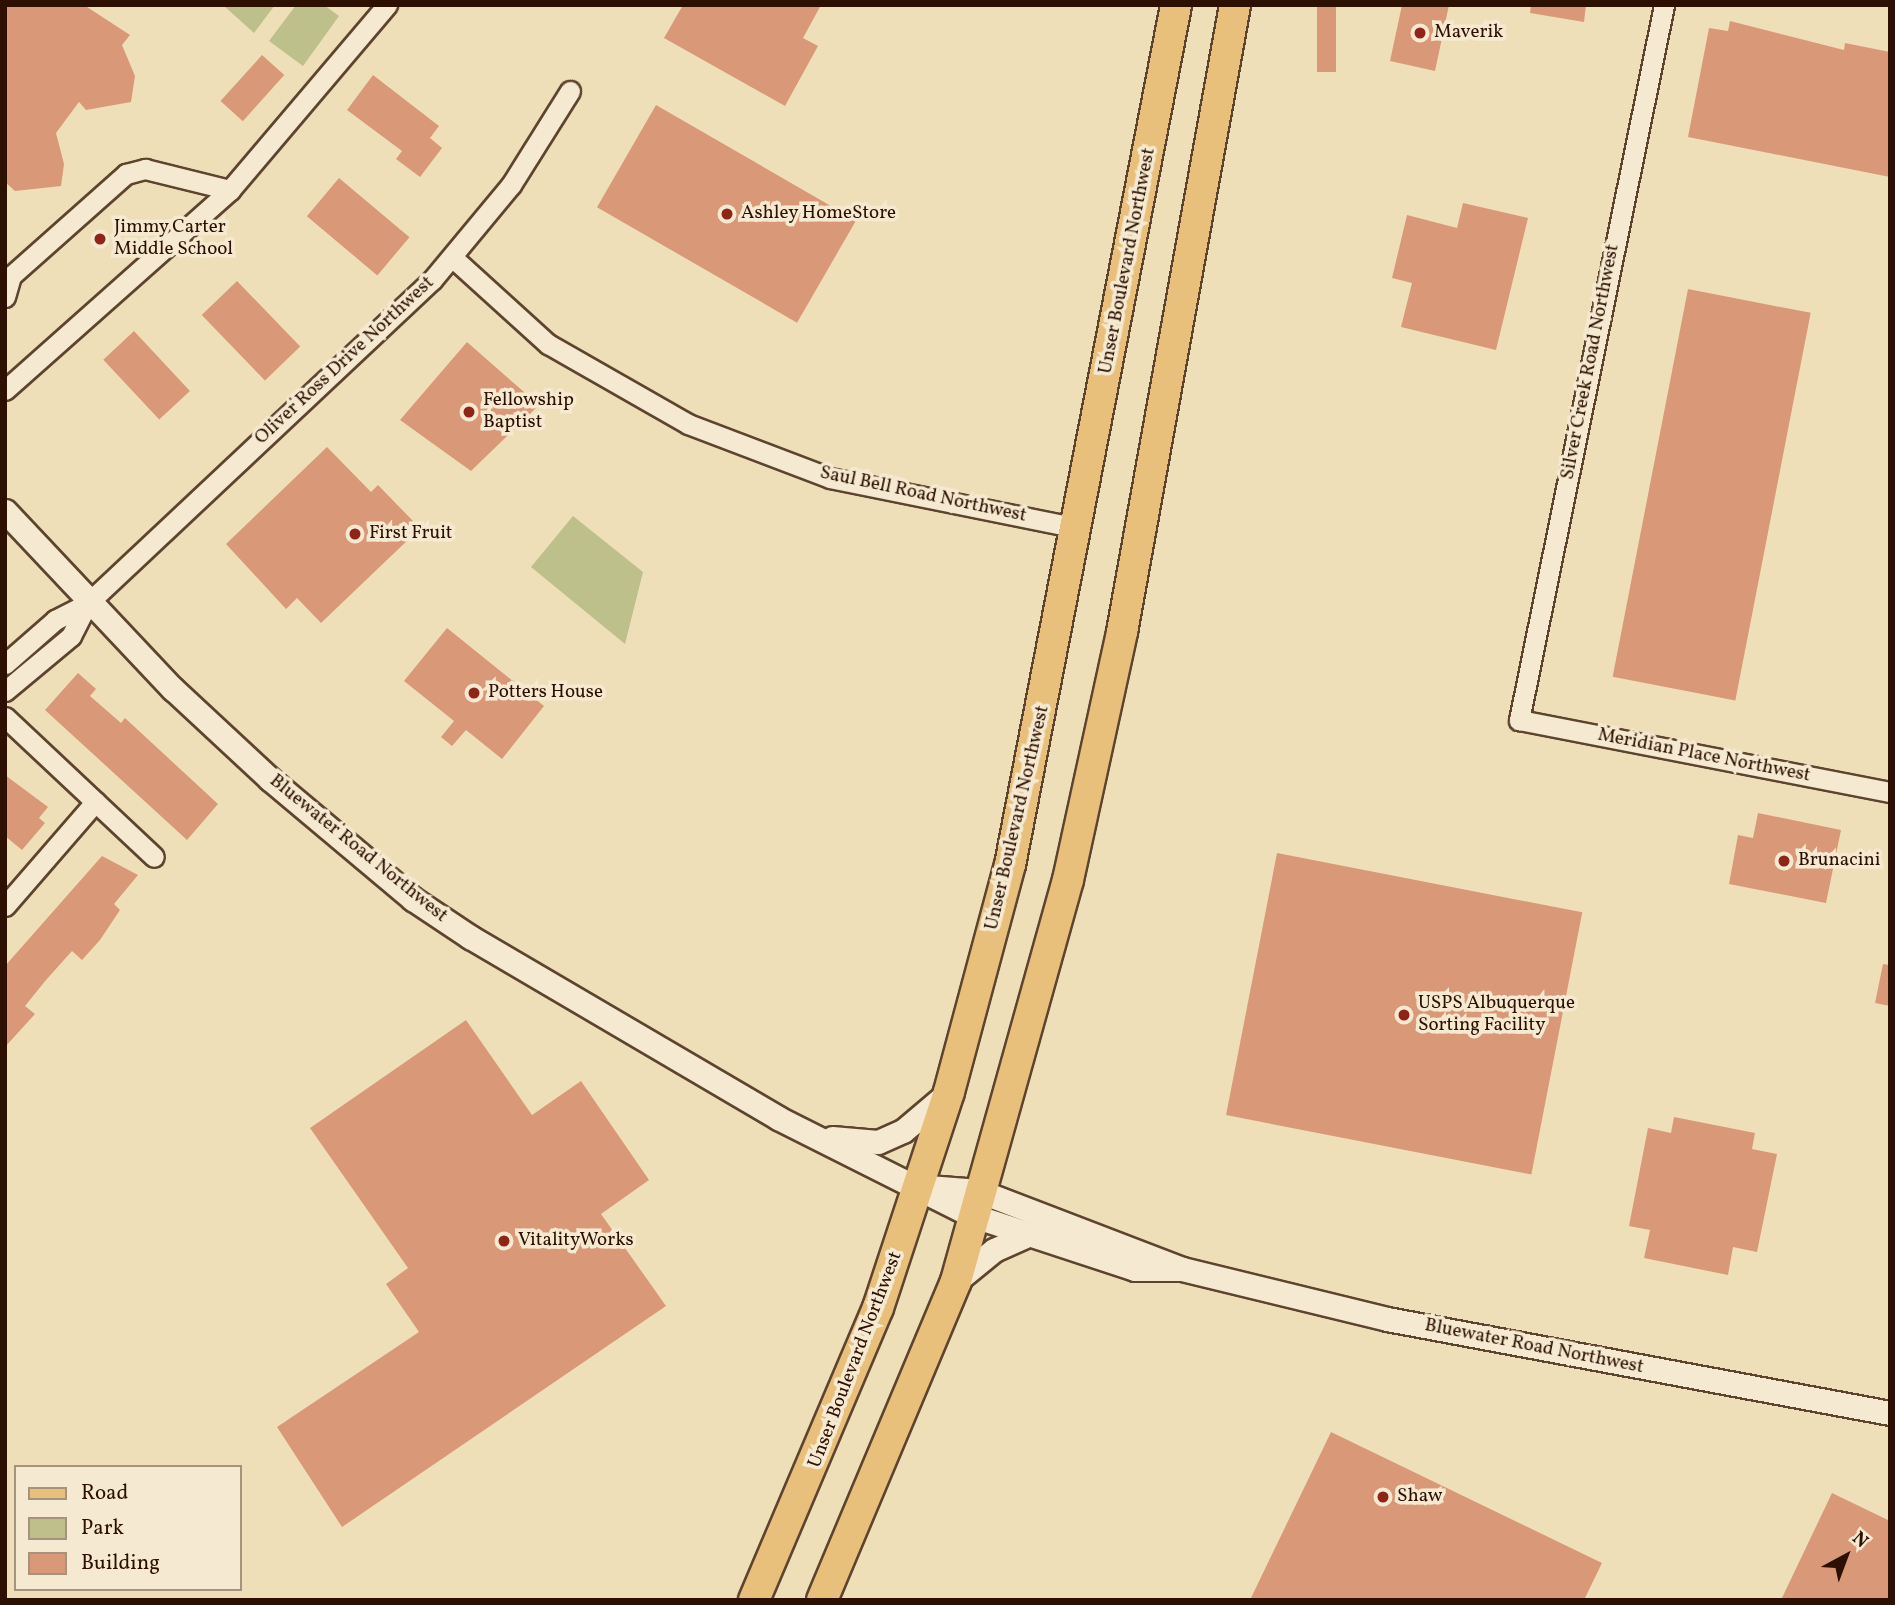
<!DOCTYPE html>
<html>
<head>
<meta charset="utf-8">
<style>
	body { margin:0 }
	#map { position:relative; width:1895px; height:1605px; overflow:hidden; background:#efdfb8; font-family:Vollkorn,serif }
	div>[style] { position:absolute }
	.green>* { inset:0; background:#bec08b }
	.building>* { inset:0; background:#d99979; transform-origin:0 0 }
	.roads { filter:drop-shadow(2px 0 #5e442f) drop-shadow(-2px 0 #5e442f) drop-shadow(0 2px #5e442f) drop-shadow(0 -2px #5e442f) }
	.minor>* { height:19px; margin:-9.5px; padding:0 9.5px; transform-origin:9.5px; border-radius:9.5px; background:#f5ead1 }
	.tertiary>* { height:23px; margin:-11.5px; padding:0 11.5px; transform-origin:11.5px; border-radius:11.5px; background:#f5ead1 }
	.primary>* { height:30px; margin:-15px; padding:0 15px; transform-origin:15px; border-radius:15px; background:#e8c07c }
	.dots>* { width:19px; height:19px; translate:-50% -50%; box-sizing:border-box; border:4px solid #f5ead1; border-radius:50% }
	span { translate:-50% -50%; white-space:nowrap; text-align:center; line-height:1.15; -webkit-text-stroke:7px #f5ead1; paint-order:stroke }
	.poi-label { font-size:19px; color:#2d1001 }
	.left { translate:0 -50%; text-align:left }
	.street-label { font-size:19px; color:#2d1001 }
	.frame { position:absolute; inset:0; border:7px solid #2d1001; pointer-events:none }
	.legend { position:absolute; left:14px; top:1465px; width:228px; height:126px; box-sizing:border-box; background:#f5ead1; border:2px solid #a5937e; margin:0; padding:9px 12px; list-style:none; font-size:21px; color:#2d1001 }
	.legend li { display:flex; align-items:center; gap:14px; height:35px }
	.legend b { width:35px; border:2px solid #a5937e }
	.north { position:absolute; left:1811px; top:1521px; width:70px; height:70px; -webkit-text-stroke:5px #f5ead1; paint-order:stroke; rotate:41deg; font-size:19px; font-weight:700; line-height:28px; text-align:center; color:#2d1001 }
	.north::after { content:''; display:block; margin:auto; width:24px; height:32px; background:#2d1001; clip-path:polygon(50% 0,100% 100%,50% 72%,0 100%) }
</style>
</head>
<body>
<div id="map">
	<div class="green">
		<div style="clip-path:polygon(223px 5px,275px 5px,254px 33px)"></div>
		<div style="clip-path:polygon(296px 5px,324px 5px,339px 16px,303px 66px,269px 41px)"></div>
		<div style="clip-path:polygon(573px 516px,643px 572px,625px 644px,531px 567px)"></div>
	</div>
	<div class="building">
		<div style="clip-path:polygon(5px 5px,84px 5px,130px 35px,122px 45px,135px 76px,131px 102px,86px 110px,79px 102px,56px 133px,64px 164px,61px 186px,15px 191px,5px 182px)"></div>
		<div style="clip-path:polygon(683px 5px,821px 5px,803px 38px,818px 46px,785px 106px,664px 38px)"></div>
		<div style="left:1317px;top:5px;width:19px;height:67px"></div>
		<div style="clip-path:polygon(1402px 5px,1449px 5px,1435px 71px,1390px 61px)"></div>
		<div style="clip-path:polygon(1531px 5px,1586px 5px,1584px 22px,1530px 13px)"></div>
		<div style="clip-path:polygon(1730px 21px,1844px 50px,1845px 43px,1890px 52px,1890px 177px,1688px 137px,1709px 28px,1728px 31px)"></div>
		<div style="left:262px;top:55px;width:30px;height:62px;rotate:42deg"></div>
		<div style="clip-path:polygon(373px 75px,439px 126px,430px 138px,442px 148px,420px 177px,396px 159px,402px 151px,347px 110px)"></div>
		<div style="left:656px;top:105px;width:231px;height:118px;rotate:30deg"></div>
		<div style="left:339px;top:178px;width:92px;height:50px;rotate:40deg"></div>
		<div style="clip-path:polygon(1463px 203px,1528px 218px,1496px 350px,1401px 327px,1412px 283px,1392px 278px,1407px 215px,1457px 228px)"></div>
		<div style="left:237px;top:281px;width:91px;height:49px;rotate:46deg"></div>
		<div style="left:1688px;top:289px;width:125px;height:395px;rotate:11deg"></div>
		<div style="left:134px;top:331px;width:82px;height:42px;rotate:47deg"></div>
		<div style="clip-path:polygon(467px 342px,539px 405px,471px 471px,400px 420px)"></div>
		<div style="clip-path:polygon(327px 447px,371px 492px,378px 485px,413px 521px,404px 530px,411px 537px,321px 623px,297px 598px,286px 609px,226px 544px)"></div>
		<div style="clip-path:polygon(447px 628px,544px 706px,502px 759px,466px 730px,452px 746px,441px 737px,454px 721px,404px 681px)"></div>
		<div style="clip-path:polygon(78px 673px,96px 689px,90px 696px,121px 723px,125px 718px,218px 804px,187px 840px,45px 710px)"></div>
		<div style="clip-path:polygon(5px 775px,48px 807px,39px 818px,45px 823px,22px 850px,5px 836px)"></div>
		<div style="clip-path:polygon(1758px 813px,1841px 830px,1826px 903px,1729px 884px,1738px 835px,1753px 838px)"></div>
		<div style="left:1277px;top:853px;width:311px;height:267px;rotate:11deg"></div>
		<div style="clip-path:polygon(102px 856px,138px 875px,114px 904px,120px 910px,100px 940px,82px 960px,72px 951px,46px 980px,25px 1006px,35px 1014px,5px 1047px,5px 966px)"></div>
		<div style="clip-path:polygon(1883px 964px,1890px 965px,1890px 1006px,1875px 1003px)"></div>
		<div style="clip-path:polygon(466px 1020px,532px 1115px,581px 1081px,649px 1180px,601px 1214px,666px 1306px,342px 1527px,277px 1427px,419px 1332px,386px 1284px,408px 1268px,310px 1128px)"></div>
		<div style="clip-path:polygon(1674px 1117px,1755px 1133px,1752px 1149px,1777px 1154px,1757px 1252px,1733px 1247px,1728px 1275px,1644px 1258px,1650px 1230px,1629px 1226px,1648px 1128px,1671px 1133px)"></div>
		<div style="clip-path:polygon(1331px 1432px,1602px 1563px,1584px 1600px,1250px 1600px)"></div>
		<div style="clip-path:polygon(1832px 1493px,1890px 1521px,1890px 1600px,1781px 1600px)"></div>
	</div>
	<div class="roads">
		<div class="minor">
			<div style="left:1664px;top:5px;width:730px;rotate:101.46deg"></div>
			<div style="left:1519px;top:720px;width:378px;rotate:11deg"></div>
			<div style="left:452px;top:257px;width:130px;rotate:42.2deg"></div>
			<div style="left:548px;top:344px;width:161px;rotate:29.7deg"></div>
			<div style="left:688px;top:424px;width:152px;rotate:20.8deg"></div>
			<div style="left:830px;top:478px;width:254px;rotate:11.4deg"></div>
			<div style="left:5px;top:297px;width:22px;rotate:-74deg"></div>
			<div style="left:11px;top:276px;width:154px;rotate:-41.6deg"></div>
			<div style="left:126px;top:174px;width:20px;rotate:-15deg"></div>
			<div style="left:145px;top:169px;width:88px;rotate:13.9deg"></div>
			<div style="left:5px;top:390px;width:301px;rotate:-41.6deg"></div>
			<div style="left:230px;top:190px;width:243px;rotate:-49.7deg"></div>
			<div style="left:5px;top:664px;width:67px;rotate:-41.3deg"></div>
			<div style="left:55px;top:620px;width:37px;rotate:-27deg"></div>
			<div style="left:88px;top:603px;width:472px;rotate:-43.2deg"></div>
			<div style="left:432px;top:280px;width:124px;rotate:-50.3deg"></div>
			<div style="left:511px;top:185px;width:111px;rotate:-57.9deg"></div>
			<div style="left:5px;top:691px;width:86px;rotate:-39.8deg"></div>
			<div style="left:71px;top:636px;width:37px;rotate:-63deg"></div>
			<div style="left:5px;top:717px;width:204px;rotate:43.2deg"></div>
			<div style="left:5px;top:906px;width:138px;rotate:-49.1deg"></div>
		</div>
		<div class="tertiary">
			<div style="left:5px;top:511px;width:245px;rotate:46.7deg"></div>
			<div style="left:173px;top:689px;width:132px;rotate:42.9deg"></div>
			<div style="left:270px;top:779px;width:187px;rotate:40deg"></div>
			<div style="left:413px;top:899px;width:69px;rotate:33.7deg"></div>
			<div style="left:470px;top:937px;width:357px;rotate:30.4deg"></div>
			<div style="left:778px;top:1118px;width:216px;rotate:26.7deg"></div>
			<div style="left:971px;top:1215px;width:173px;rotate:18.2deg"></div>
			<div style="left:1135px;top:1269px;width:47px"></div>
			<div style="left:832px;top:1138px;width:46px;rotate:5deg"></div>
			<div style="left:878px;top:1142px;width:27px;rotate:-24deg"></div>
			<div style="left:903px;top:1131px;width:60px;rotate:-40.3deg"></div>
			<div style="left:928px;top:1187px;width:51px;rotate:4.5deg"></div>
			<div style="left:979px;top:1191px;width:217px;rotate:21deg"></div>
			<div style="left:1182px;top:1269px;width:211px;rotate:13.7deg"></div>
			<div style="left:1387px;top:1319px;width:512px;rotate:10.59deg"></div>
			<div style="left:956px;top:1281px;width:49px;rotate:-39.2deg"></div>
			<div style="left:994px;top:1250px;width:35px;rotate:-24deg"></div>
		</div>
		<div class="primary">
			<div style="left:754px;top:1600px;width:317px;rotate:-67deg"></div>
			<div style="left:878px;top:1308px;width:227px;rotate:-71.8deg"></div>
			<div style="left:949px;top:1092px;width:235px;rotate:-75deg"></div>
			<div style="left:1010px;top:865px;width:876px;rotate:-79.07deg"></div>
			<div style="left:822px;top:1600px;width:346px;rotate:-67.2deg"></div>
			<div style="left:956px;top:1281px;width:416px;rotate:-74.4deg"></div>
			<div style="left:1068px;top:880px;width:254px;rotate:-77.7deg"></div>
			<div style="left:1122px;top:632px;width:637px;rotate:-79.78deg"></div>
		</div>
	</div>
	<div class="dots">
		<div style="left:1420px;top:33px;background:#8f2418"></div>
		<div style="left:727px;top:214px;background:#8f2418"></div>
		<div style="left:100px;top:239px;background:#8f2418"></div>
		<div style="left:469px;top:412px;background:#8f2418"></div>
		<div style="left:355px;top:534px;background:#8f2418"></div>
		<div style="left:474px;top:693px;background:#8f2418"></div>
		<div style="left:1784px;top:861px;background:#8f2418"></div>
		<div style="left:1404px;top:1015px;background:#8f2418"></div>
		<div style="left:504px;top:1241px;background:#8f2418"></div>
		<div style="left:1383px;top:1497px;background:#8f2418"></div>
	</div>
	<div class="poi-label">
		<span class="left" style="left:1434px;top:33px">Maverik</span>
		<span class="left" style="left:741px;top:214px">Ashley HomeStore</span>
		<span class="left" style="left:114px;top:239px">Jimmy Carter<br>Middle School</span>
		<span class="left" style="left:483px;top:412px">Fellowship<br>Baptist</span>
		<span class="left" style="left:369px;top:534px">First Fruit</span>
		<span class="left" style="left:488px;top:693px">Potters House</span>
		<span class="left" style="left:1798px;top:861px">Brunacini</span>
		<span class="left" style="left:1418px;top:1015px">USPS Albuquerque<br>Sorting Facility</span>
		<span class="left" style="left:518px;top:1241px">VitalityWorks</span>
		<span class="left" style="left:1397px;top:1497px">Shaw</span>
	</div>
	<div class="street-label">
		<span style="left:1128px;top:261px;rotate:-79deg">Unser Boulevard Northwest</span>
		<span style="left:345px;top:361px;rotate:-43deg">Oliver Ross Drive Northwest</span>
		<span style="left:1591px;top:362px;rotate:-79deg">Silver Creek Road Northwest</span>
		<span style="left:923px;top:495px;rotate:12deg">Saul Bell Road Northwest</span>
		<span style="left:1704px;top:756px;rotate:11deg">Meridian Place Northwest</span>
		<span style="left:1018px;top:818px;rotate:-77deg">Unser Boulevard Northwest</span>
		<span style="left:358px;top:849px;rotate:39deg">Bluewater Road Northwest</span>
		<span style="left:1534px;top:1347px;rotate:11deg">Bluewater Road Northwest</span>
		<span style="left:856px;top:1360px;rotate:-69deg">Unser Boulevard Northwest</span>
	</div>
	<div class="frame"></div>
	<ul class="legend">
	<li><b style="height:9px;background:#e8c07c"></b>Road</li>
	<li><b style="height:19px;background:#bec08b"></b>Park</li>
	<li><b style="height:19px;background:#d99979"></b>Building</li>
	</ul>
	<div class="north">N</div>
</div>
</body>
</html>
